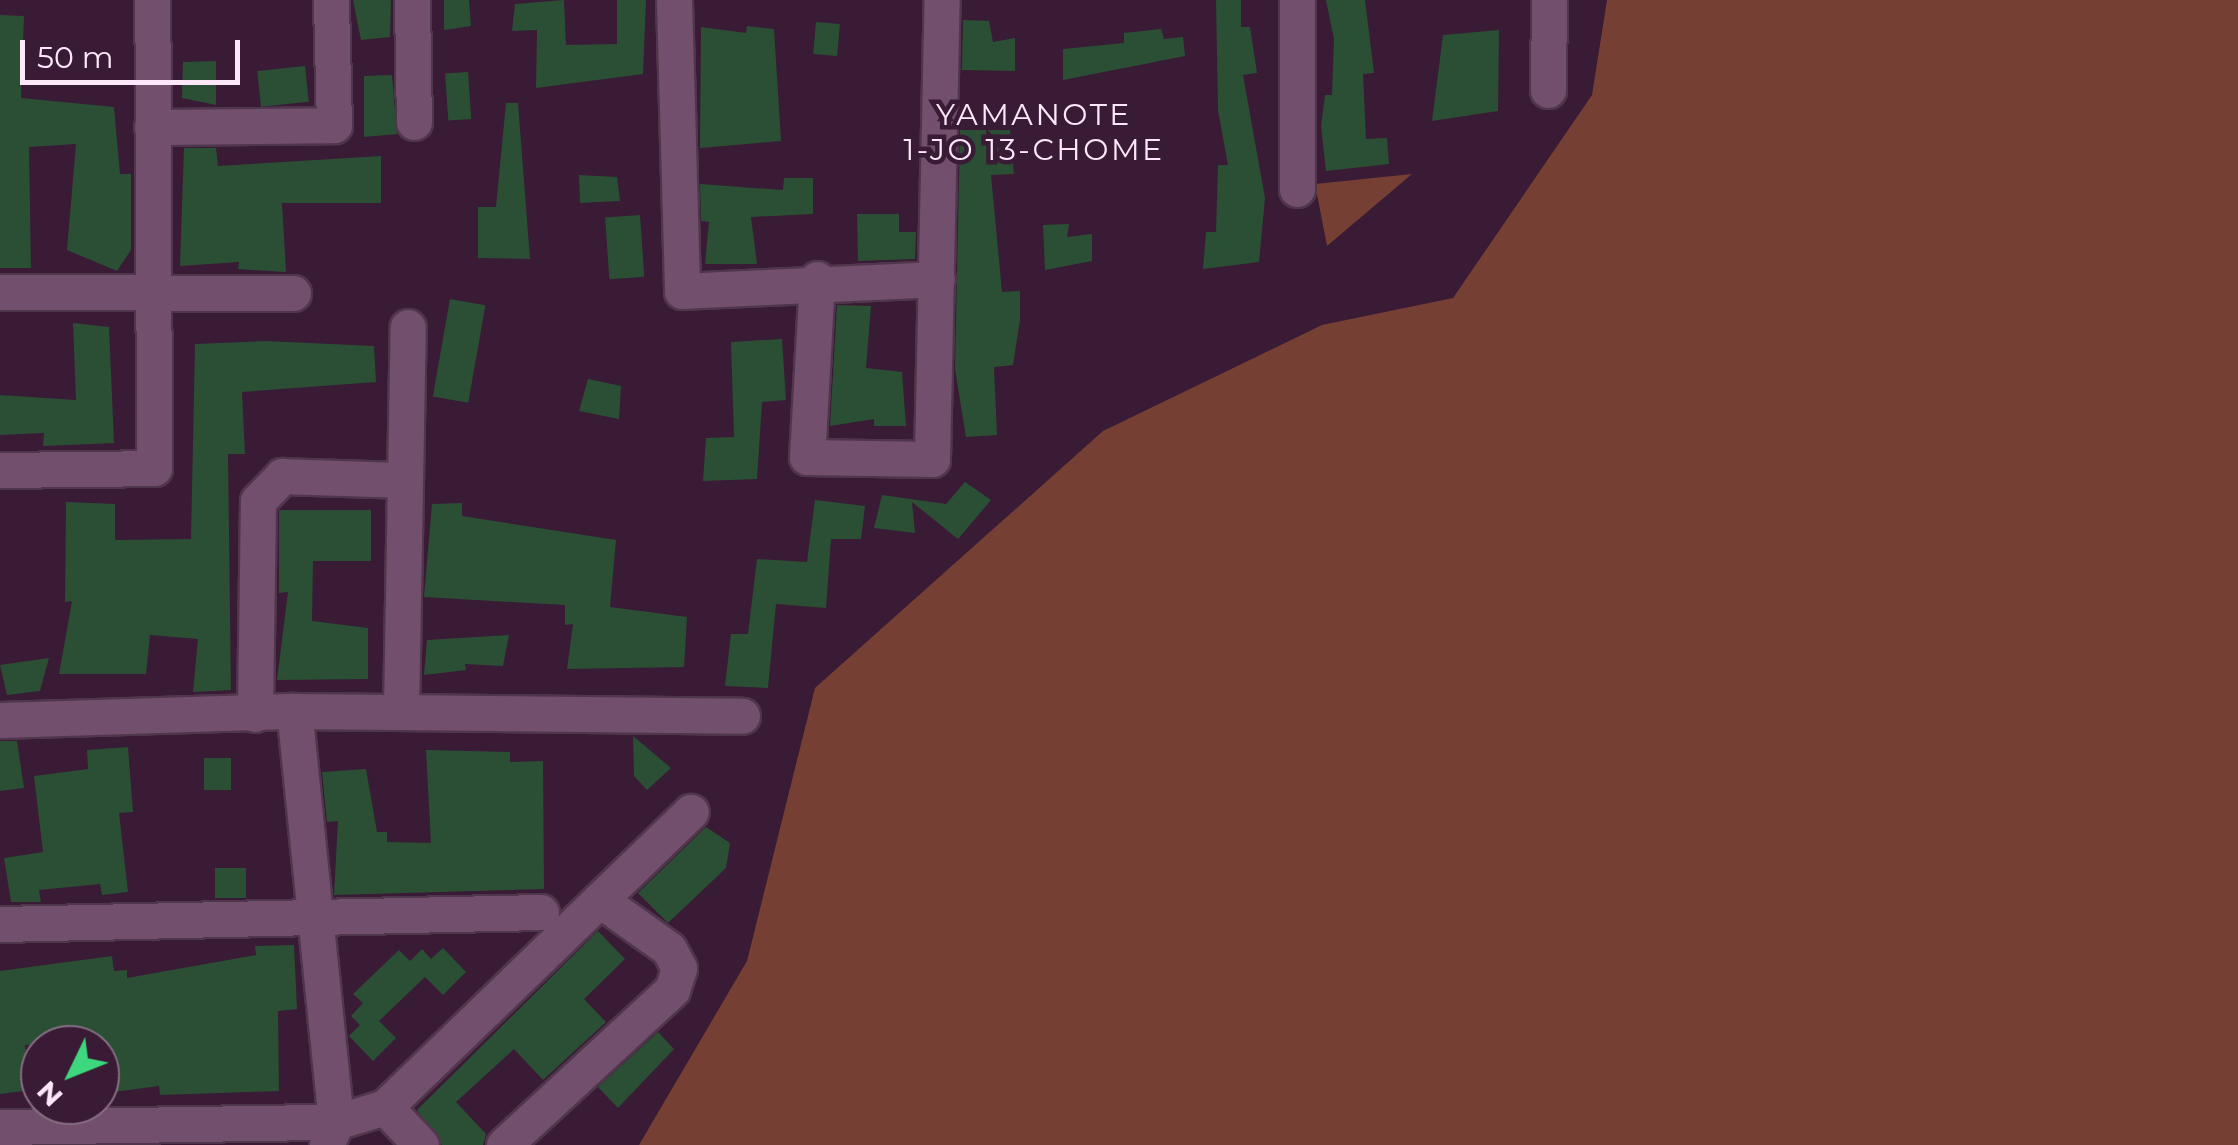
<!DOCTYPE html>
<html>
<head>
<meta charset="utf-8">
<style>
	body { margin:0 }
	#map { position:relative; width:2238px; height:1145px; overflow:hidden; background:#391b35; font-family:Montserrat,sans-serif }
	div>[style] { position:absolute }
	.green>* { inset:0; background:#763f34 }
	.building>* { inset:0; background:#2a4f35; transform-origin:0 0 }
	.roads { filter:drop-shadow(2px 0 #50364c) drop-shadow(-2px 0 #50364c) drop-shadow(0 2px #50364c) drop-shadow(0 -2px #50364c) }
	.street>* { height:35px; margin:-17.5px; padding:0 17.5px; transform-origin:17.5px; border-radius:17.5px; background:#724f6c }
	span { translate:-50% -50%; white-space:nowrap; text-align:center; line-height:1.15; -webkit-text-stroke:9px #391b35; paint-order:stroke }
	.neighbourhood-label { font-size:30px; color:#fce8f8; letter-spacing:2.5px }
	.north { position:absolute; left:20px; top:1025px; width:100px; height:100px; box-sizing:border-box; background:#391b35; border:2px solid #876d83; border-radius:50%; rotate:227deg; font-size:28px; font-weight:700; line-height:40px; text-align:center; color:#fce8f8 }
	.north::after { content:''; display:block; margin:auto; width:35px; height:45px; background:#3fd77d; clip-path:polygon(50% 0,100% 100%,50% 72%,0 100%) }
	.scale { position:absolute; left:20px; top:40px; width:220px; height:45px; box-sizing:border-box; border:5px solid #fce8f8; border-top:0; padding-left:12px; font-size:30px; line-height:35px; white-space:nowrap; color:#fce8f8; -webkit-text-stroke:8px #391b35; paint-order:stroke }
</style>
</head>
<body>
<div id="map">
	<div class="green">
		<div style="clip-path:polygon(1607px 0,2238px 0,2238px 1145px,639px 1145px,747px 961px,815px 688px,1103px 431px,1322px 325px,1453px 298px,1592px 95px)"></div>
		<div style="clip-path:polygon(1412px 174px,1327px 246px,1315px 184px)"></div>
	</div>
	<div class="building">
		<div style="clip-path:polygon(353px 0,391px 0,390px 37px,361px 40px)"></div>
		<div style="clip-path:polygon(444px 0,469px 0,471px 26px,444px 30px)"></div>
		<div style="clip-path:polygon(564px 0,566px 45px,617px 44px,617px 0,646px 0,643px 74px,536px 88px,537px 30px,512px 31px,515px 4px)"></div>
		<div style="clip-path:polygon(1216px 0,1241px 0,1241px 27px,1250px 27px,1257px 73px,1243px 75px,1265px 198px,1259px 262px,1203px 269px,1206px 232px,1216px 232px,1218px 165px,1228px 165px,1218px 110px)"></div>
		<div style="clip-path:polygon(1326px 0,1365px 0,1374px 73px,1363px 74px,1366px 139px,1387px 138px,1389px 164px,1326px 171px,1321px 126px,1325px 95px,1332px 95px,1334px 39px)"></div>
		<div style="clip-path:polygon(0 15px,24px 16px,21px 98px,114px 107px,120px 174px,131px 174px,131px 250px,117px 271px,67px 250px,76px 144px,29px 147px,31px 268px,0 268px)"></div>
		<div style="clip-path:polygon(963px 20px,989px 21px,993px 42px,1015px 38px,1015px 71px,962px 70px)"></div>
		<div style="left:816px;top:22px;width:24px;height:32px;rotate:5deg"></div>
		<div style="clip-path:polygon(747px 26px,774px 29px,781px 141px,700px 148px,701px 27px,746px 33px)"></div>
		<div style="clip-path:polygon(1161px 29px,1164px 39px,1183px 37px,1185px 56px,1063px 80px,1063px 49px,1124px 43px,1124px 33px)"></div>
		<div style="clip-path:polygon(1499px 30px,1498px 111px,1432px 121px,1443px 35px)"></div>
		<div style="clip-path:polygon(216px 61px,216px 105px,182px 98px,183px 62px)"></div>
		<div style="left:305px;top:66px;width:36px;height:48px;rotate:84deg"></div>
		<div style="left:468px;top:72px;width:47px;height:23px;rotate:86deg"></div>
		<div style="clip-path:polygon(392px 75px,397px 134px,364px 137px,364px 76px)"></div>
		<div style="clip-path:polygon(506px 103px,518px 103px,530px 259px,478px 258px,478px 207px,496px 207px)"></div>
		<div style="clip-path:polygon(960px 130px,1010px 130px,1014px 174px,991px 175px,1002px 292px,1020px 291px,1020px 320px,1013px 365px,994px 367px,997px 435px,966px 437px,955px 369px)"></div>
		<div style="clip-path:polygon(184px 148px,216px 148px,218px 166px,381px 156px,381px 203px,282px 203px,286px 272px,238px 269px,239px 262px,180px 266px)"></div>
		<div style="clip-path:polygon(579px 175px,617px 177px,620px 201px,580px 203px)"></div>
		<div style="clip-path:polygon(784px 178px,813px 178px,813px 214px,751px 217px,757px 264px,705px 264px,709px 222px,701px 221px,700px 184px,783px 190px)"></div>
		<div style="clip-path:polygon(857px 214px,899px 214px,899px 232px,916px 232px,915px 259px,858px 261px)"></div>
		<div style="left:640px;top:215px;width:62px;height:35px;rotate:86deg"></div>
		<div style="clip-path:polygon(1069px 224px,1067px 237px,1092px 234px,1092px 261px,1045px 270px,1043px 225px)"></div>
		<div style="left:450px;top:299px;width:36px;height:99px;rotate:10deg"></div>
		<div style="clip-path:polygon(837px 305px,871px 306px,866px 368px,902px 372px,906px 426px,874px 426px,874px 419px,830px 426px)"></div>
		<div style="clip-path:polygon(73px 323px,109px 327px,114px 443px,43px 446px,44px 433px,0 435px,0 395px,76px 400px)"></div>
		<div style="clip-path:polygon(782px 339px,786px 400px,762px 402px,757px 479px,703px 481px,706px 438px,734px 437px,731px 342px)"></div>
		<div style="clip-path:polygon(266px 341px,374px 346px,376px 382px,242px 392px,245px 454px,228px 454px,231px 690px,193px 692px,198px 639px,150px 635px,146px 674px,59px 674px,72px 601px,65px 602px,66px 502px,115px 504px,115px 540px,191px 539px,195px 344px)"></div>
		<div style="clip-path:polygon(588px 379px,621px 386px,619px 419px,579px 411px)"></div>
		<div style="clip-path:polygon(965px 482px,991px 500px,958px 539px,912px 502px,915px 533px,874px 528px,882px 495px,946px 504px)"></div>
		<div style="clip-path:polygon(815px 500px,865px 506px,861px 539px,831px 539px,826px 608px,776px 604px,768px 688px,725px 686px,731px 634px,748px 634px,757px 559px,807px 562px)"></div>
		<div style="clip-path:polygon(462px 503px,462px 516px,616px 540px,610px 607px,687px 617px,684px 667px,567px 669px,573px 624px,565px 625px,565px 605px,424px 597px,432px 504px)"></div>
		<div style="clip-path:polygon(279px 510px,371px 510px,371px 561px,313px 561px,312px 621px,368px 628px,368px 679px,277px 680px,288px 592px,279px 593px)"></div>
		<div style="clip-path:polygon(509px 635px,503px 666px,465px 664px,466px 670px,424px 675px,427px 640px)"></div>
		<div style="clip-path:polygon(49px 658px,40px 691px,7px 695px,0 665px)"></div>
		<div style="clip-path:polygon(633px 736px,671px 768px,647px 790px,634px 776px)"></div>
		<div style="clip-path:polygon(0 741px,17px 741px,24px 788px,0 791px)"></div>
		<div style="clip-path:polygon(128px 747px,133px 812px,119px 813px,128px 892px,102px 895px,100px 884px,39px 890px,41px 902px,11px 902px,4px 858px,43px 852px,34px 776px,88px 769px,87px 750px)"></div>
		<div style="clip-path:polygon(426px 750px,510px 752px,510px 762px,543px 761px,544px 889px,334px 895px,338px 821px,327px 822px,322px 772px,366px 769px,377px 832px,387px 832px,387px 842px,431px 843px)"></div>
		<div style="left:231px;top:758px;width:32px;height:27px;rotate:90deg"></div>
		<div style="clip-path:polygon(706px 827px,730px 843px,726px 868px,668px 923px,638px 893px)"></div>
		<div style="left:215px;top:868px;width:31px;height:30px"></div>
		<div style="clip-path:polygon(598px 931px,625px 959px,584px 999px,606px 1022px,543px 1080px,514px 1049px,456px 1102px,486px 1134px,483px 1145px,442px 1145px,417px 1110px)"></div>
		<div style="clip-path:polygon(294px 945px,297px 1009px,278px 1011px,279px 1091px,160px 1095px,159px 1086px,106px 1093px,100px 1045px,25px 1045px,31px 1090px,0 1094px,0 971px,112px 956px,114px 971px,127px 970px,127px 978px,256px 955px,255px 946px)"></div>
		<div style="clip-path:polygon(443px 948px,466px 972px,443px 995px,425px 977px,379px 1021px,396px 1038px,373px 1061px,349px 1036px,360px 1025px,351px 1016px,363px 1003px,353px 994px,399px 950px,410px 961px,422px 949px,431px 959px)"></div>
		<div style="clip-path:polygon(658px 1032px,674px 1049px,618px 1108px,598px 1087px)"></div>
	</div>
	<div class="roads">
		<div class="street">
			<div style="left:412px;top:0;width:122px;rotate:89.1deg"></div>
			<div style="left:674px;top:0;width:291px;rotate:88.4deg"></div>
			<div style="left:682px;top:291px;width:255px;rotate:-2.7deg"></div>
			<div style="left:1548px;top:90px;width:90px;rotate:-89.4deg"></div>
			<div style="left:152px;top:127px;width:182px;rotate:-0.6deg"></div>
			<div style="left:334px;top:125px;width:125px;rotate:-91.4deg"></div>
			<div style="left:1297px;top:189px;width:189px;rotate:-90deg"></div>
			<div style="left:817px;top:279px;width:178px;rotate:93.2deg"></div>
			<div style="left:807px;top:457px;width:125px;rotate:0.9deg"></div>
			<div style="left:932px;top:459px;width:459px;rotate:-88.8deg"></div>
			<div style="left:0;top:292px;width:293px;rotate:0.2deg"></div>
			<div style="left:0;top:470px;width:154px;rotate:-0.7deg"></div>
			<div style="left:154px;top:468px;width:468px;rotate:-90.2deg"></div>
			<div style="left:401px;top:712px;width:385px;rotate:-89deg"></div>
			<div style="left:255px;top:714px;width:213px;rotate:-89.2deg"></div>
			<div style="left:258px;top:501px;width:35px;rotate:-46deg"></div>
			<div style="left:282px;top:476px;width:122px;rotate:1.9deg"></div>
			<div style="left:0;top:720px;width:294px;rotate:-1.8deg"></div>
			<div style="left:294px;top:711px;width:448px;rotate:0.6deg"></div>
			<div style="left:0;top:924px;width:541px;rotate:-1.27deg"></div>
			<div style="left:385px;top:1107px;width:52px;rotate:46.5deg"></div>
			<div style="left:0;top:1127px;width:336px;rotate:-0.9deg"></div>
			<div style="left:336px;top:1122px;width:413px;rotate:-95.8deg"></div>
			<div style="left:327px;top:1144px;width:24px;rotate:-68deg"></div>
			<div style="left:336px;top:1122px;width:51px;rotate:-17deg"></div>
			<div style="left:385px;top:1107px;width:425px;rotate:-44deg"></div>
			<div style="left:504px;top:1145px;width:229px;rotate:-42.7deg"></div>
			<div style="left:672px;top:990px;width:23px;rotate:-72deg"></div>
			<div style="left:679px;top:968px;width:21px;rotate:-118deg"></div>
			<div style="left:669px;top:949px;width:85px;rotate:-144.6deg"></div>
		</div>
	</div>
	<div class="neighbourhood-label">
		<span style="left:1034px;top:132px">YAMANOTE<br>1-JO 13-CHOME</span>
	</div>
	<div class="north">N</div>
	<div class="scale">50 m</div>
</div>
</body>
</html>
